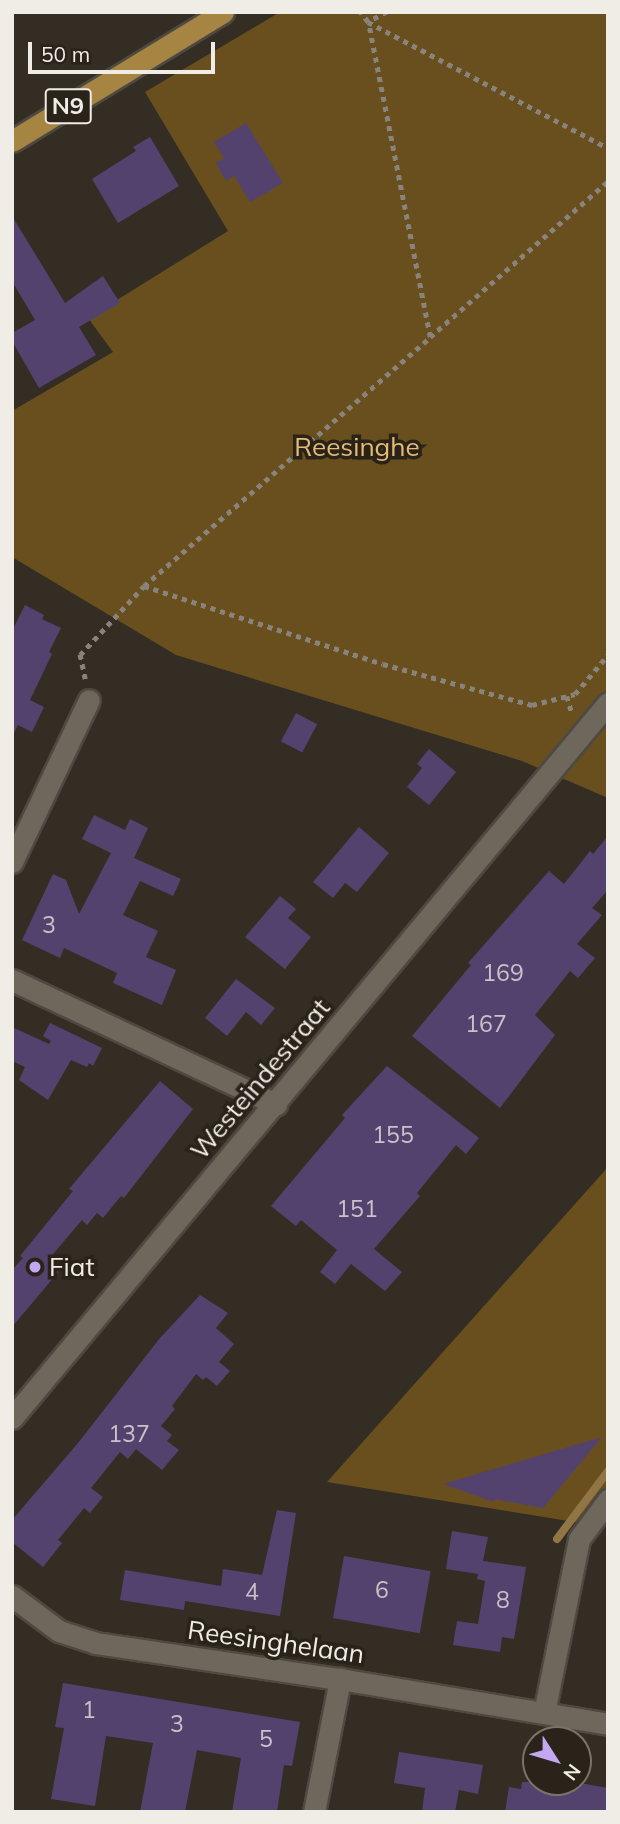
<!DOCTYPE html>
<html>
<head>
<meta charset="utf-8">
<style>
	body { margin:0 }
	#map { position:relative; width:620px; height:1824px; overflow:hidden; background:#332d24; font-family:Mulish,sans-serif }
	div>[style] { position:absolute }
	.forest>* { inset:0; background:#694f1e }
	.stream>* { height:8px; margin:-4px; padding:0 4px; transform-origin:4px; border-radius:4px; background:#917545 }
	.building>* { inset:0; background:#54426e; transform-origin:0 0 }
	.path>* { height:4.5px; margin-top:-2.25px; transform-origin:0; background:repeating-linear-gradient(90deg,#88837b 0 5px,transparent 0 10px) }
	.roads { filter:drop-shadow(2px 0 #4e4941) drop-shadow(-2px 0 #4e4941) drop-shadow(0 2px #4e4941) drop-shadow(0 -2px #4e4941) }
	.street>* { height:21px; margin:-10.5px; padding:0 10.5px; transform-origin:10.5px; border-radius:10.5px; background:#6e675c }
	.secondary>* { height:21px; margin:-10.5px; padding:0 10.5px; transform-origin:10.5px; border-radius:10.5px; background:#6e675c }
	.primary>* { height:21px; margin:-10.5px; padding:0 10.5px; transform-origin:10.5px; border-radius:10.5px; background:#a68441 }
	.dots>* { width:19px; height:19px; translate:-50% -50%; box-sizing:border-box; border:4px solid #29231a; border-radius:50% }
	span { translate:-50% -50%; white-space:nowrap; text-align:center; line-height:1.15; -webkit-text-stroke:7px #29231a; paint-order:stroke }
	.number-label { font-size:23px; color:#c9c2c8 }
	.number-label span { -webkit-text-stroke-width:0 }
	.shield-label span { padding:2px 5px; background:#29231a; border:2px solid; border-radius:5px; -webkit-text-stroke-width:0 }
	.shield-label { font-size:24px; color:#f0ece6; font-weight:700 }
	.park-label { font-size:26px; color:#e6bb72 }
	.street-label { font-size:26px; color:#f0ece6 }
	.poi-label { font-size:26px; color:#f0ece6 }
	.left { translate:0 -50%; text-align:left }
	.frame { position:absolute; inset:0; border:14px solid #f0ece6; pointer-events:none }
	.north { position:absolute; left:522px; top:1726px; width:70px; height:70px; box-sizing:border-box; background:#29231a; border:2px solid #79736c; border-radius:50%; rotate:127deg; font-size:19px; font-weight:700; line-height:28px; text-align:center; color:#f0ece6 }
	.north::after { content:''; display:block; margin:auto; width:24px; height:32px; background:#c4a7f1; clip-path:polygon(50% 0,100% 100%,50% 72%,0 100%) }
	.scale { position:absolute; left:28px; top:42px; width:187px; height:32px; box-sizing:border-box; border:4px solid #f0ece6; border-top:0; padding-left:9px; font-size:21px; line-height:24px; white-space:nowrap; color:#f0ece6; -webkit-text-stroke:5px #29231a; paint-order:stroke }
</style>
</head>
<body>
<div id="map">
	<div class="forest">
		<div style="clip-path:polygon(280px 12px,608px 12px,608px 798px,522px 761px,176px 655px,12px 557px,12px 411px,113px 352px,88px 318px,228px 231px,145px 92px)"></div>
		<div style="clip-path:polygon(608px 1167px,608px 1485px,581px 1523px,327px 1482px)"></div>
	</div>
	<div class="stream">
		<div style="left:557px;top:1539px;width:85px;rotate:-53.1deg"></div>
	</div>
	<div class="building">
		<div style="clip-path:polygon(246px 123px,283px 183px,250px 202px,234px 176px,226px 181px,216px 163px,224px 158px,214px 142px)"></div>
		<div style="clip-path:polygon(150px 137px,179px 186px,118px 223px,92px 179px,136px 151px,133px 147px)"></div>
		<div style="clip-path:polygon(12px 216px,65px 303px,103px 276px,120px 303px,79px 327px,96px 355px,39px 388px,12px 341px,12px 333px,35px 320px,12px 281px)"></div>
		<div style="clip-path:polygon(25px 605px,44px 615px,42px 619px,61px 628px,49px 652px,52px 654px,30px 700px,44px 707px,32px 732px,18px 725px,12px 737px,12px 631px)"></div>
		<div style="left:296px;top:713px;width:24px;height:32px;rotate:28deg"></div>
		<div style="clip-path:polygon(429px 749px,456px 772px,429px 805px,407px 787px,422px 768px,417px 764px)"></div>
		<div style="clip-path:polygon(94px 815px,125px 830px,130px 819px,148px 828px,134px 858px,181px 879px,173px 896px,140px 881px,123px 915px,158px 931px,146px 957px,176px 970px,162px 1005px,113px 983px,117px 973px,64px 948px,60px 958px,22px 940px,53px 874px,66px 880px,79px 914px,111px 853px,82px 839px)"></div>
		<div style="clip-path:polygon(359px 827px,389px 853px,357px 892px,345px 883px,333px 898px,313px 882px)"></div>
		<div style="clip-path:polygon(608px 836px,608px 890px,592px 908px,602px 915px,577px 944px,595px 958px,578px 978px,570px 971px,535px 1015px,555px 1035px,500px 1108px,412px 1036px,471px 965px,468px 963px,549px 871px,564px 884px,590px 851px,593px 854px)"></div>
		<div style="clip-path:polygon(280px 896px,296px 909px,288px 918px,311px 937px,285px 969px,245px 937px)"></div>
		<div style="clip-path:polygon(236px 979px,275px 1008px,261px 1025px,246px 1012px,227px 1036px,205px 1018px)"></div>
		<div style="clip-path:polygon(50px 1023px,102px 1048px,93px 1066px,89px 1063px,87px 1067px,71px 1060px,48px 1100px,19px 1080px,25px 1067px,12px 1061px,12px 1027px,49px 1044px,51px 1041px,43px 1036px)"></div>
		<div style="clip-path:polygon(387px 1066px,479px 1138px,466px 1154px,456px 1145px,417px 1193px,420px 1196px,374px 1249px,402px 1272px,385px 1291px,351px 1264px,335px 1284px,320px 1272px,337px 1250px,301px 1220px,296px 1226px,271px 1206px,345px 1118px,342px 1115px)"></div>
		<div style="clip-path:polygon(160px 1081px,193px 1109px,124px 1198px,121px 1196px,103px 1218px,97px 1213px,87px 1225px,82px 1220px,53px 1254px,65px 1264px,12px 1327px,12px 1270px,23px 1258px,20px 1256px,73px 1191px,69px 1189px)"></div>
		<div style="clip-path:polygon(200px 1295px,228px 1313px,216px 1328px,234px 1344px,219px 1362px,230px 1371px,217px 1386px,206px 1377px,203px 1380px,196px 1374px,172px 1406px,175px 1409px,161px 1426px,172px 1435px,167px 1441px,179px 1450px,162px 1470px,136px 1449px,128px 1459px,120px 1452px,91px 1488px,103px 1497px,90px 1513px,84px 1508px,58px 1540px,62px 1543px,43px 1567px,12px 1542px,12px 1520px,78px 1443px,160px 1338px)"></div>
		<div style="clip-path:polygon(602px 1437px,543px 1508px,494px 1499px,494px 1502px,443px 1484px)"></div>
		<div style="clip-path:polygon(277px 1510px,296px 1513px,280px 1616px,185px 1601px,184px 1610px,120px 1600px,125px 1570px,221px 1586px,223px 1569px,262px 1575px)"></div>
		<div style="clip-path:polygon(452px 1531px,488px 1537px,483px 1561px,526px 1567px,514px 1639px,502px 1637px,500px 1652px,453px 1645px,457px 1621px,478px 1624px,485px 1581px,477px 1579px,478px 1574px,446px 1569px)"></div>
		<div style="left:344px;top:1556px;width:88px;height:63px;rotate:10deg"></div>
		<div style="clip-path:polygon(63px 1683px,300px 1722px,292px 1766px,284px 1765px,277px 1812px,232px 1812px,241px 1758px,197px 1750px,185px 1812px,140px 1812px,153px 1743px,106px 1736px,95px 1806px,51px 1799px,64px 1728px,55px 1727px)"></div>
		<div style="clip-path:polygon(399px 1752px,483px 1765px,478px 1794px,459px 1790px,455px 1812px,422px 1812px,425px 1788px,394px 1783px)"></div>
		<div style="clip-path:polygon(522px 1782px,574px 1782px,608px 1788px,608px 1812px,505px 1812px,509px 1787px,521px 1789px)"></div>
	</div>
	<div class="path">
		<div style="left:387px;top:12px;width:21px;rotate:152deg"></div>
		<div style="left:368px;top:22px;width:271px;rotate:27.7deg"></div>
		<div style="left:430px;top:337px;width:237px;rotate:-41.2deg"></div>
		<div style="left:144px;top:586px;width:379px;rotate:-41deg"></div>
		<div style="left:430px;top:337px;width:321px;rotate:-101.1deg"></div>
		<div style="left:368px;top:22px;width:13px;rotate:-129deg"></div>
		<div style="left:85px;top:679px;width:25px;rotate:-102deg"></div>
		<div style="left:80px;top:655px;width:94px;rotate:-47.2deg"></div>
		<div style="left:144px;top:586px;width:251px;rotate:18.1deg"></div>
		<div style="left:383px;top:664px;width:155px;rotate:15.4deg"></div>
		<div style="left:532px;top:705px;width:44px;rotate:-14.3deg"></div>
		<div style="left:575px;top:694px;width:51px;rotate:-49.8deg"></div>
		<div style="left:567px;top:696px;width:19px;rotate:74deg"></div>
	</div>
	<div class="roads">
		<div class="street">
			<div style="left:12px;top:862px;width:179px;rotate:-64.6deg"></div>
			<div style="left:12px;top:980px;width:292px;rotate:25.2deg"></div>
			<div style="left:12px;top:1596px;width:59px;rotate:36.7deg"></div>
			<div style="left:59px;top:1631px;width:38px;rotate:18deg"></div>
			<div style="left:95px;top:1643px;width:248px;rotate:8.4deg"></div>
			<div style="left:340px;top:1679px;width:272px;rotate:9.5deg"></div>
			<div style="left:544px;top:1713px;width:177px;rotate:-78.6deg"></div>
			<div style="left:579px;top:1539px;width:49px;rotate:-53.4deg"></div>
			<div style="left:314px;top:1812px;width:136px;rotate:-78.9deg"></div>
		</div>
		<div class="secondary">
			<div style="left:12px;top:1418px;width:931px;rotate:-50.19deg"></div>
		</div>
		<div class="primary">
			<div style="left:12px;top:141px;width:247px;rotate:-31.4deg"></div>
		</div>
	</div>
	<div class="dots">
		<div style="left:35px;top:1267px;background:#c4a7f1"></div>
	</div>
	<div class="number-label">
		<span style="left:49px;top:925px">3</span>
		<span style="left:503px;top:973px">169</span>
		<span style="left:486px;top:1024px">167</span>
		<span style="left:393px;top:1135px">155</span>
		<span style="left:357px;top:1209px">151</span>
		<span style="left:129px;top:1434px">137</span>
		<span style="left:382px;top:1590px">6</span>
		<span style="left:252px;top:1592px">4</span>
		<span style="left:503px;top:1600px">8</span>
		<span style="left:89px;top:1710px">1</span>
		<span style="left:177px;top:1724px">3</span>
		<span style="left:266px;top:1739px">5</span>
	</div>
	<div class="shield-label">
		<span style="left:68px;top:106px">N9</span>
	</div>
	<div class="park-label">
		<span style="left:357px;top:447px">Reesinghe</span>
	</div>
	<div class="street-label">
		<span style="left:260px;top:1079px;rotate:-50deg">Westeindestraat</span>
		<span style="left:276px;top:1642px;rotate:8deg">Reesinghelaan</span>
	</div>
	<div class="poi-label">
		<span class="left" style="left:49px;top:1267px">Fiat</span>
	</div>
	<div class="frame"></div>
	<div class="north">N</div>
	<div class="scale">50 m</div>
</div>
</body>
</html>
